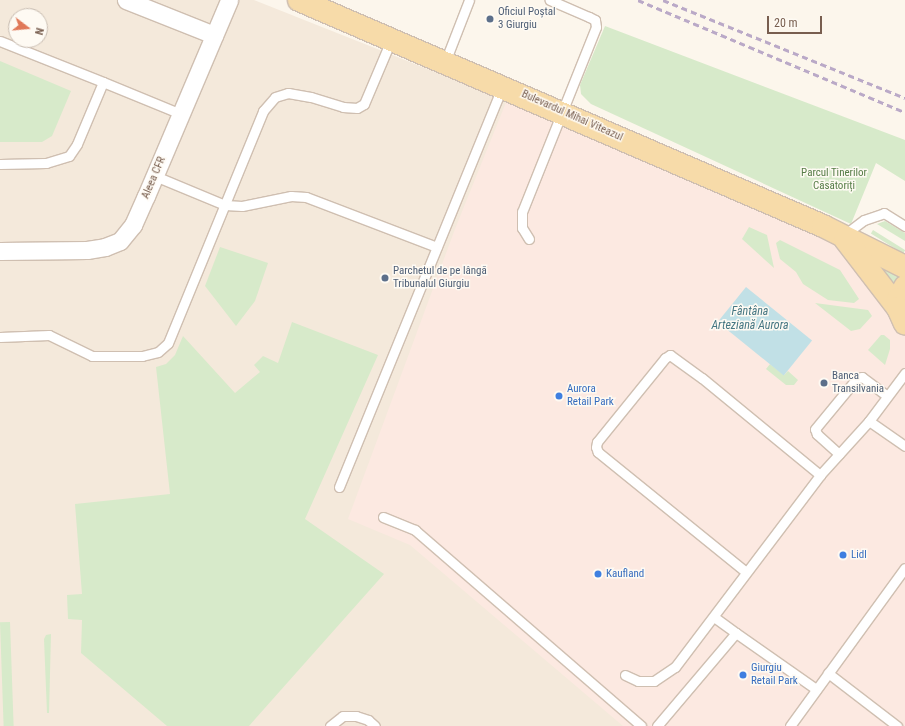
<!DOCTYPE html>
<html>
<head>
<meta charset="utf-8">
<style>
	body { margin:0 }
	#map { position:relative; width:905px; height:726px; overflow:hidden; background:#fcf6ec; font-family:"Roboto Condensed",sans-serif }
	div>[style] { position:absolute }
	.residential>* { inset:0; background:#f4e9db }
	.commercial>* { inset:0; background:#fce9e1 }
	.green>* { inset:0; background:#d7eaca; transform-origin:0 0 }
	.water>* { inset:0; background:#c1e0e6; transform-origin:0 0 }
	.roads { filter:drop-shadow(1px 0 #cfbfb1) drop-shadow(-1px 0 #cfbfb1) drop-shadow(0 1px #cfbfb1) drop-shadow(0 -1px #cfbfb1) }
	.service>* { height:9px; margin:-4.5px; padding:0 4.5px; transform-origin:4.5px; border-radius:4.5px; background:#fff }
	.minor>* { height:17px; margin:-8.5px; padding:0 8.5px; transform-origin:8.5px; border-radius:8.5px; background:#fff }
	.primary>* { height:22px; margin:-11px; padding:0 11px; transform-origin:11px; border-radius:11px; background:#f7dba9 }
	.rail>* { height:3px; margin-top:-1.5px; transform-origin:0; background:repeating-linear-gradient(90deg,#baa9c7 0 6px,transparent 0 10px) }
	.dots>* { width:11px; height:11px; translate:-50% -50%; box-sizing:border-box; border:2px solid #fefaf3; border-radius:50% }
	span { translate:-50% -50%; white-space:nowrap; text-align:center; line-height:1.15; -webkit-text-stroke:3px #fefaf3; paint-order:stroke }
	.service-label { font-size:11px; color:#4e5e75 }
	.left { translate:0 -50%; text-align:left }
	.street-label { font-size:11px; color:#785e4f }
	.park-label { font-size:11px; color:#567d47 }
	.shop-label { font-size:11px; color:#366cbe }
	.water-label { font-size:12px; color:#467783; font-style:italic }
	.north { position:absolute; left:8px; top:8px; width:40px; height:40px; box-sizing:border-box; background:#fefaf3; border:1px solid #c8bcb1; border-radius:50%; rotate:106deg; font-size:11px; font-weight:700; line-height:16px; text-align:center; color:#785e4f }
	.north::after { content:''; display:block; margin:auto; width:14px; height:18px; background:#e07858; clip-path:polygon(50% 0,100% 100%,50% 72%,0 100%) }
	.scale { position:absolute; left:767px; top:16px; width:55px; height:18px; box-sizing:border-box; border:2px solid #785e4f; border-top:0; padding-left:5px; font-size:12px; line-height:14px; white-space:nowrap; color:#785e4f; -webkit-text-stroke:3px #fefaf3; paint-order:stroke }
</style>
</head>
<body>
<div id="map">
	<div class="residential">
		<div style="clip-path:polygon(evenodd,0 0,254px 0,523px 107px,905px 726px,0 726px,0 0,16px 16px,40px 16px,40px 40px,16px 40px,16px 16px)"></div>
	</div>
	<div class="commercial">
		<div style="clip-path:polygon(511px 90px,840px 237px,905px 329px,905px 726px,623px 726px,410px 545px,348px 519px,455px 229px)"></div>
	</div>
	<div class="green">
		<div style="clip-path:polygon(605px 26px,905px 140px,905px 181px,876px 163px,851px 224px,591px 104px,581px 94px,580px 85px)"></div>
		<div style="clip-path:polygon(0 61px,71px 91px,52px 136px,42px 142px,0 142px)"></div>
		<div style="clip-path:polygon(885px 221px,905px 233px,905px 241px,877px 224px)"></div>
		<div style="clip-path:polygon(749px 227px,767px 235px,774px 268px,742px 239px)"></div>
		<div style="left:873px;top:230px;width:38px;height:4px;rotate:32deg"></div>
		<div style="clip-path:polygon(780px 240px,840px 270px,859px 299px,854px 303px,828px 300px,803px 284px,796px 272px,780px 259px,776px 243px)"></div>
		<div style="clip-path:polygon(220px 247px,268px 263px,255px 301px,236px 326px,205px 286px)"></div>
		<div style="clip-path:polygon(864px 255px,903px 276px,893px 290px)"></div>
		<div style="clip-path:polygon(815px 303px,868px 310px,872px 316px,860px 329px,851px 331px)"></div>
		<div style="clip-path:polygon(292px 322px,378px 355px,305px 519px,384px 574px,249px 726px,167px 726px,81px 653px,82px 620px,68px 619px,67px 595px,82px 594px,75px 504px,170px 494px,156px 367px,166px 364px,175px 355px,183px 336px,235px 393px,260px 372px,254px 365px,263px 356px,278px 363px)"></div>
		<div style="clip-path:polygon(881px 335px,884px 335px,890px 340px,890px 349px,885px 365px,868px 350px)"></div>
		<div style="clip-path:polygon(770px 364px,784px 375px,788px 371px,798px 380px,794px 385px,786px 385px,766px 369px)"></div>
		<div style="left:10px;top:622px;width:104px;height:10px;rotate:88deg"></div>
		<div style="clip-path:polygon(51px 634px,49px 713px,47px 713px,44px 639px,46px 635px)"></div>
	</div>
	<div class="water">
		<div style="left:746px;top:287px;width:85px;height:45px;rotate:39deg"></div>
	</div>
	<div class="roads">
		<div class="service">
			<div style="left:0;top:41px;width:111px;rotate:21.7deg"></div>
			<div style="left:445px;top:62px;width:66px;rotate:-68.8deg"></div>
			<div style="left:0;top:164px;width:46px;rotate:-1.2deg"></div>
			<div style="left:46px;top:163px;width:24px;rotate:-17deg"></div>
			<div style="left:69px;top:156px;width:14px;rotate:-56deg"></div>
			<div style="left:77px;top:144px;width:67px;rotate:-67.2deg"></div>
			<div style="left:103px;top:82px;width:84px;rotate:22.3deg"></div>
			<div style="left:155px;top:176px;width:76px;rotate:22.5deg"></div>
			<div style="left:225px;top:205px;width:17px;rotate:3deg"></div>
			<div style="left:242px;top:206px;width:50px;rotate:-11.5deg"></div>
			<div style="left:291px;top:196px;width:15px;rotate:4deg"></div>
			<div style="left:306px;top:197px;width:140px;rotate:20.9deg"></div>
			<div style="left:844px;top:235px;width:25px;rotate:-37deg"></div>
			<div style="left:864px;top:220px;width:21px;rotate:-19deg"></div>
			<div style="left:884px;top:213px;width:25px;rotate:32deg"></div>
			<div style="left:529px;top:239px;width:13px;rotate:-122deg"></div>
			<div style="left:522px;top:228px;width:16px;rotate:-90deg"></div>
			<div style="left:522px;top:212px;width:199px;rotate:-68.2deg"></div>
			<div style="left:596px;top:27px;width:7px;rotate:-98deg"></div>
			<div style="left:595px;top:20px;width:7px;rotate:-153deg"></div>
			<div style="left:589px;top:17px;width:43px;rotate:-156.4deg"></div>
			<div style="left:0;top:337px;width:49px;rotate:-2.3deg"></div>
			<div style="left:49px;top:335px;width:48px;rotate:26deg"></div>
			<div style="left:92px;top:356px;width:50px"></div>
			<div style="left:142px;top:356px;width:16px;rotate:-14deg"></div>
			<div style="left:158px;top:352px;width:13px;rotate:-42deg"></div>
			<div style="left:168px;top:343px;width:251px;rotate:-67.7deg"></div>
			<div style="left:263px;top:111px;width:18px;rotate:-49deg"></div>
			<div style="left:275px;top:97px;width:14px;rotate:-17deg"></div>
			<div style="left:288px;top:93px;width:23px;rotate:10deg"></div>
			<div style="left:311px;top:97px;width:34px;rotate:17deg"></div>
			<div style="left:343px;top:107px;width:14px;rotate:4deg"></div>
			<div style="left:357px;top:108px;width:8px;rotate:-30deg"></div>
			<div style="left:364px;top:104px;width:69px;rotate:-67.1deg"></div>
			<div style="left:869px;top:421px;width:44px;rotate:34.8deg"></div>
			<div style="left:839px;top:454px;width:30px;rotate:-138deg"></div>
			<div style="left:817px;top:434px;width:5px;rotate:-112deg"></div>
			<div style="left:815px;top:429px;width:66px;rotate:-50.5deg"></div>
			<div style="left:857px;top:378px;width:5px;rotate:-11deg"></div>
			<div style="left:862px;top:377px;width:31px;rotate:37deg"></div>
			<div style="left:339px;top:487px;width:432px;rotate:-67.8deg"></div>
			<div style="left:383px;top:517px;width:35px;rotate:22deg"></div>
			<div style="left:415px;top:530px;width:299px;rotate:40.9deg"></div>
			<div style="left:746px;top:572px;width:191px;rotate:-141deg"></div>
			<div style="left:598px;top:452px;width:5px;rotate:-112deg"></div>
			<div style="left:596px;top:447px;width:5px;rotate:-79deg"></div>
			<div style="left:597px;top:442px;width:108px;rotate:-51deg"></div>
			<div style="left:665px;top:358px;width:6px;rotate:-31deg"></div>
			<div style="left:670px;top:355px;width:39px;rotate:36deg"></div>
			<div style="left:702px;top:378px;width:153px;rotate:39.4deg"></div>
			<div style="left:714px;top:617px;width:27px;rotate:36deg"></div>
			<div style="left:828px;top:673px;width:87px;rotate:37.5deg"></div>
			<div style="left:625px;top:675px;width:14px;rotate:25deg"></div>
			<div style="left:638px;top:681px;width:16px"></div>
			<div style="left:654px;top:681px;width:25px;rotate:-34deg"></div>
			<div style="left:675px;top:667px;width:241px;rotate:-52.9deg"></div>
			<div style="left:820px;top:475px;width:73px;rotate:-47.8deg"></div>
			<div style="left:869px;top:421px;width:60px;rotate:-53.1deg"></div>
			<div style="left:330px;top:726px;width:16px;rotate:-38deg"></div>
			<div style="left:343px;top:716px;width:13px"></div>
			<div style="left:356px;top:716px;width:13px;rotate:18deg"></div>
			<div style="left:368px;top:720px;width:9px;rotate:41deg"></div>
			<div style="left:657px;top:726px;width:122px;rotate:-49.7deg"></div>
			<div style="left:736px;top:633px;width:98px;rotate:35deg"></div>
			<div style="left:790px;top:726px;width:195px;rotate:-54deg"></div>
		</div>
		<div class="minor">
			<div style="left:126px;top:0;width:95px;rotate:21.7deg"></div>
			<div style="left:0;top:251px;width:87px;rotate:-0.7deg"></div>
			<div style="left:87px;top:250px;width:18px;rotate:-9deg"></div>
			<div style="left:105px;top:247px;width:16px;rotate:-22deg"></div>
			<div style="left:120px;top:241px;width:21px;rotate:-51deg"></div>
			<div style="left:133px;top:225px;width:32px;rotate:-66deg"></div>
			<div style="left:146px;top:196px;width:213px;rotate:-67deg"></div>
		</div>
		<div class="primary">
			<div style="left:299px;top:0;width:571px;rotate:23.33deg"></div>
			<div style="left:823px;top:226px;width:92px;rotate:26.6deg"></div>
			<div style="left:845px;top:239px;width:87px;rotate:52.5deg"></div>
			<div style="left:905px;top:287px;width:14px;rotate:120deg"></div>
			<div style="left:898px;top:299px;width:9px;rotate:90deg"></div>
			<div style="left:898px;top:308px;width:17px;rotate:66deg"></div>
		</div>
	</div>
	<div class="rail">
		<div style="left:638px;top:0;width:290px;rotate:22.8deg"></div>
		<div style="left:663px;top:0;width:261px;rotate:22deg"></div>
	</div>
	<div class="dots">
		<div style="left:490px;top:19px;background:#5c6f8a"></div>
		<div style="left:385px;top:278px;background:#5c6f8a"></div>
		<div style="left:824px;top:383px;background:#5c6f8a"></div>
		<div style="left:559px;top:396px;background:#3f7fe0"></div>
		<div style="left:843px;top:555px;background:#3f7fe0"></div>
		<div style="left:598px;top:574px;background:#3f7fe0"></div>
		<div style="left:743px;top:675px;background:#3f7fe0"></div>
	</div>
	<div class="service-label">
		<span class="left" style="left:498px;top:19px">Oficiul Poștal<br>3 Giurgiu</span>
		<span class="left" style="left:393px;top:278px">Parchetul de pe lângă<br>Tribunalul Giurgiu</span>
		<span class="left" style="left:832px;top:383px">Banca<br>Transilvania</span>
	</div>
	<div class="street-label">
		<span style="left:572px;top:116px;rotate:24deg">Bulevardul Mihai Viteazul</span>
		<span style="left:154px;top:178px;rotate:-67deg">Aleea CFR</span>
	</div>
	<div class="park-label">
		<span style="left:834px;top:180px">Parcul Tinerilor<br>Căsătoriți</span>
	</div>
	<div class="shop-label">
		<span class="left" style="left:567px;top:396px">Aurora<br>Retail Park</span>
		<span class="left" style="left:851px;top:555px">Lidl</span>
		<span class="left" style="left:606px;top:574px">Kaufland</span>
		<span class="left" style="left:751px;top:675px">Giurgiu<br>Retail Park</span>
	</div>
	<div class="water-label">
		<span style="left:750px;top:319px">Fântâna<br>Arteziană Aurora</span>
	</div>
	<div class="north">N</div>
	<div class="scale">20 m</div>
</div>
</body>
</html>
